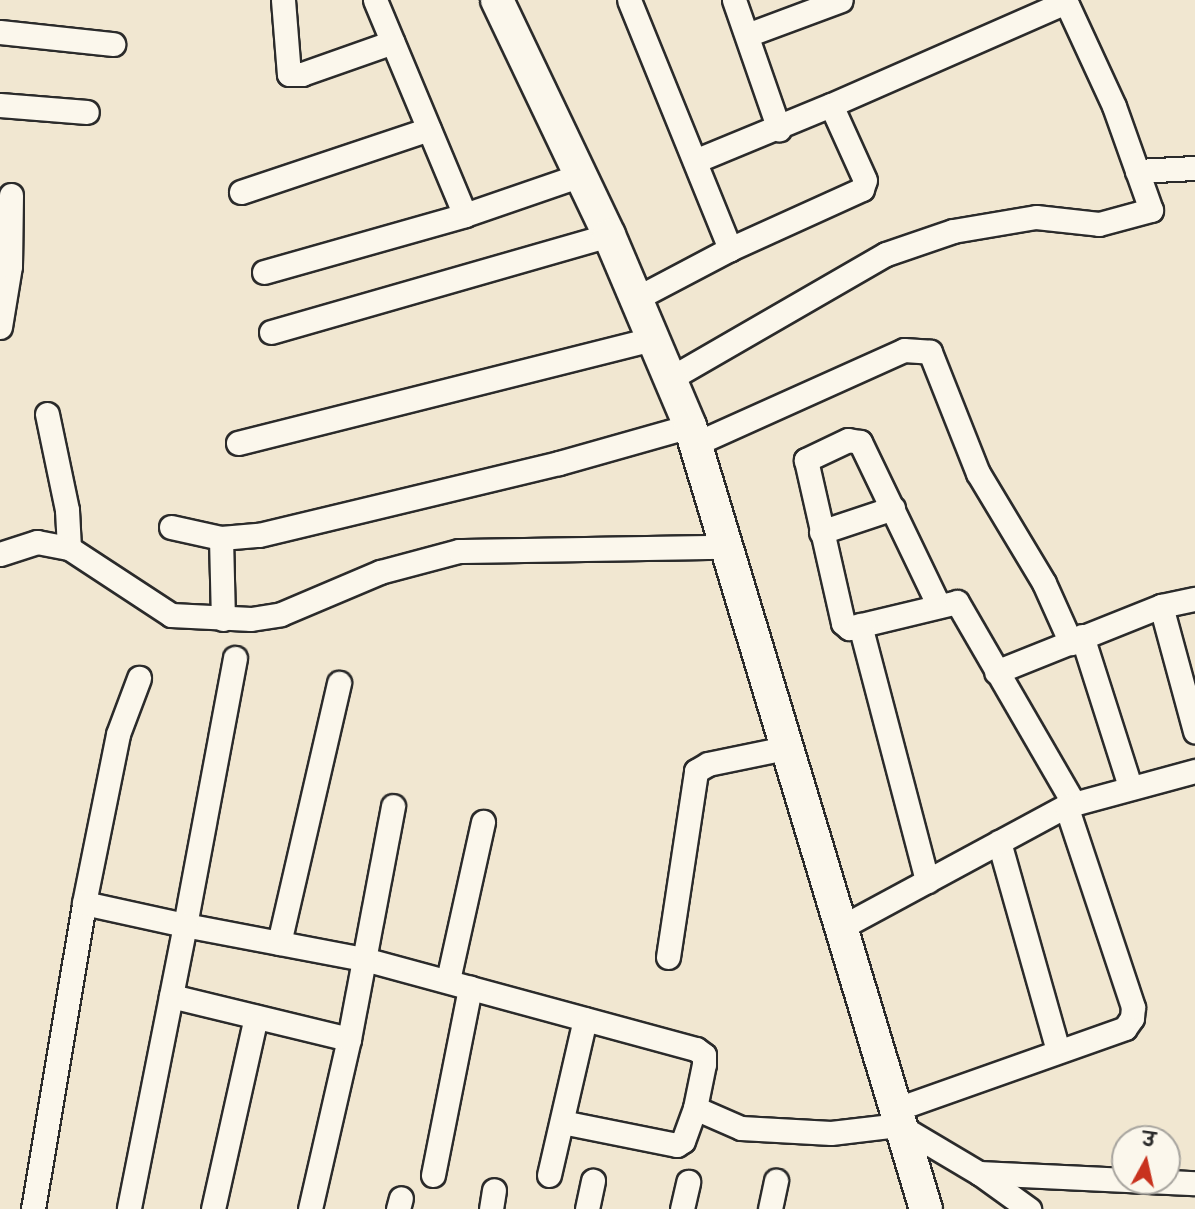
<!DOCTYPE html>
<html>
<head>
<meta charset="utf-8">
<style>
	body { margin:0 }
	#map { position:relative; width:1195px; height:1209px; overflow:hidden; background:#f1e7d1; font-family:Mynerve,"Playpen Sans Deva",sans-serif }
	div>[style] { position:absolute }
	.roads { filter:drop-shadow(2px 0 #2b2b2b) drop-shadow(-2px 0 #2b2b2b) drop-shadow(0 2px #2b2b2b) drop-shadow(0 -2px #2b2b2b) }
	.street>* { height:23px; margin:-11.5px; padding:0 11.5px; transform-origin:11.5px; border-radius:11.5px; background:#fbf7ec }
	.secondary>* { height:32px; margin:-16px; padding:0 16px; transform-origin:16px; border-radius:16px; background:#fbf7ec }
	span { translate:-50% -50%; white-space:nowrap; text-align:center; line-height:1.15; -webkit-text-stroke:7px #fbf7ec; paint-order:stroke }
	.north { position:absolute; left:1111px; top:1125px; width:70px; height:70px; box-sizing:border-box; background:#fbf7ec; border:2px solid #a8a59f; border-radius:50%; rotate:8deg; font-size:19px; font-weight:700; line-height:28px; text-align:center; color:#2b2b2b }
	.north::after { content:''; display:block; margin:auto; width:24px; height:32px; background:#c8321e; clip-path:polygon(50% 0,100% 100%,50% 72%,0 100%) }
</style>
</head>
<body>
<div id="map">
	<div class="roads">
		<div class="street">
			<div style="left:283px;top:0;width:74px;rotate:85.4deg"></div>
			<div style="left:289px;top:74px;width:13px"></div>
			<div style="left:302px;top:74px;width:96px;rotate:-19.4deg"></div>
			<div style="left:375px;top:0;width:233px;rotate:67.3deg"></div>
			<div style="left:465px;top:215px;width:123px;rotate:-19deg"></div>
			<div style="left:629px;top:0;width:269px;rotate:67.9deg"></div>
			<div style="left:730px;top:249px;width:107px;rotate:152.2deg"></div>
			<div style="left:734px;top:0;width:137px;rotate:70.8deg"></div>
			<div style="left:0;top:32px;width:114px;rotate:6.1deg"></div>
			<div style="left:747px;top:35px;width:100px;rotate:-20.4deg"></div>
			<div style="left:0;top:105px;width:87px;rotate:4.6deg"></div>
			<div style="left:695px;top:161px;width:147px;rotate:-22.4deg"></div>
			<div style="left:1137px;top:171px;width:58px;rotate:-3deg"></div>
			<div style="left:241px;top:192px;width:198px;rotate:-18.5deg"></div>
			<div style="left:730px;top:249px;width:145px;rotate:-24.4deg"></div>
			<div style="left:862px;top:189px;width:9px;rotate:-72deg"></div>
			<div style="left:865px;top:180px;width:82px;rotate:-114.4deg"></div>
			<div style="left:831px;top:105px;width:257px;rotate:-23.7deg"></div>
			<div style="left:264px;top:272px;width:209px;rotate:-15.8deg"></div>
			<div style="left:0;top:327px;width:62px;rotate:-80.7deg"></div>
			<div style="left:10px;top:266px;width:71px;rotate:-89.2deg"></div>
			<div style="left:271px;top:332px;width:352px;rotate:-16deg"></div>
			<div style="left:671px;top:378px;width:248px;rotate:-30deg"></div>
			<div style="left:886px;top:254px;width:71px;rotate:-18.9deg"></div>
			<div style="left:953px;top:231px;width:84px;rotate:-9.6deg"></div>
			<div style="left:1036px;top:217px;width:63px;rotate:6.3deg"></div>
			<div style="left:1099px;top:224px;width:54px;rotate:-15.1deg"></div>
			<div style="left:1151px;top:210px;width:110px;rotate:-109.6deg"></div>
			<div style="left:1114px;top:106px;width:117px;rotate:-114.8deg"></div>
			<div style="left:47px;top:414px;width:98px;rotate:78.2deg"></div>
			<div style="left:67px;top:510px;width:38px;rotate:87deg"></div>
			<div style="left:238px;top:443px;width:430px;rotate:-14.1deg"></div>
			<div style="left:695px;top:444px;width:229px;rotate:-24.2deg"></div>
			<div style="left:904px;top:350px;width:26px;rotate:4deg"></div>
			<div style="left:930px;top:352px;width:130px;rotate:68.4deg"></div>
			<div style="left:978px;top:473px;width:128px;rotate:59deg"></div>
			<div style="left:1044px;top:583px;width:66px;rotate:65.8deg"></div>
			<div style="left:171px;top:527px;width:51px;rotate:12.4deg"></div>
			<div style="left:221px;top:538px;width:38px;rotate:-5deg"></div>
			<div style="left:259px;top:535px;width:309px;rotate:-13.5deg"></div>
			<div style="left:559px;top:463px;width:136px;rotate:-15.8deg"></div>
			<div style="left:821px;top:532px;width:76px;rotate:-18.4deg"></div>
			<div style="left:221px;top:538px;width:81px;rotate:88.6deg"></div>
			<div style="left:0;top:554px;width:39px;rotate:-18deg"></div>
			<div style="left:37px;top:542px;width:33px;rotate:11deg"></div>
			<div style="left:69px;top:548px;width:122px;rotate:33.3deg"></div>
			<div style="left:171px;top:615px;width:80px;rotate:2.9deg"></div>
			<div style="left:251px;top:619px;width:30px;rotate:-9deg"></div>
			<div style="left:281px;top:614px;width:108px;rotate:-23deg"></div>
			<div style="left:380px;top:572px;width:82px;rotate:-14.9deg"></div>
			<div style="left:459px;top:551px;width:268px;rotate:-0.9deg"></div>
			<div style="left:938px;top:604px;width:180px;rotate:-115.7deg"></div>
			<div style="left:860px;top:442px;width:12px;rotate:-171deg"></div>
			<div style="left:848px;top:440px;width:47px;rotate:154.5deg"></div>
			<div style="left:806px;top:460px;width:167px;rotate:77.2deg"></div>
			<div style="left:843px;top:623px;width:8px;rotate:40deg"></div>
			<div style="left:849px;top:628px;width:111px;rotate:-13.5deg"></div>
			<div style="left:957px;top:602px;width:233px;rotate:59.9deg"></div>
			<div style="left:1161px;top:606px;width:130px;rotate:74.8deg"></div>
			<div style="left:860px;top:625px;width:265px;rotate:75.3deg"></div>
			<div style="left:1082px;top:636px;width:157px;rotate:72.3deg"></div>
			<div style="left:235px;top:658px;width:272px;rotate:100.6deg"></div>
			<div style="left:185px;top:925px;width:182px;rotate:10.8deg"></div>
			<div style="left:364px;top:959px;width:344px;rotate:15.2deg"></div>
			<div style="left:696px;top:1049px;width:10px;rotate:37deg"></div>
			<div style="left:704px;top:1055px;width:9px;rotate:90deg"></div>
			<div style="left:704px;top:1064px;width:45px;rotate:101.6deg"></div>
			<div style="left:695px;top:1108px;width:50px;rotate:23.5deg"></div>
			<div style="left:741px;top:1128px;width:90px;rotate:3.2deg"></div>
			<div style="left:831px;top:1133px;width:67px;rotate:-6.8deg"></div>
			<div style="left:898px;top:1125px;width:94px;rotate:30.7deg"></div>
			<div style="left:979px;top:1173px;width:216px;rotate:2.7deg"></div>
			<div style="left:996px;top:672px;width:178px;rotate:-21.8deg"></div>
			<div style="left:1161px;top:606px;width:35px;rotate:-12deg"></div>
			<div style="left:999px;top:842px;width:217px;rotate:74.2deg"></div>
			<div style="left:84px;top:903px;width:172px;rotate:-78.6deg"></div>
			<div style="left:118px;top:734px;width:60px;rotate:-69.4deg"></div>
			<div style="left:842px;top:927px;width:255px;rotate:-28.4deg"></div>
			<div style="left:1066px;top:806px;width:134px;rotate:-15.2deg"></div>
			<div style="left:279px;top:943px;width:267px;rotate:-77deg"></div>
			<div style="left:668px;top:957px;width:188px;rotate:-81.4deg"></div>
			<div style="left:696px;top:771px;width:14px;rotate:-30deg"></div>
			<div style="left:708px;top:764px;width:80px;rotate:-11.6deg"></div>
			<div style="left:448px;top:980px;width:162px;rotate:-77.5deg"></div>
			<div style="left:171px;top:996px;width:183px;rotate:13.6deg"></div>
			<div style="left:894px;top:1110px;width:245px;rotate:-19.5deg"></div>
			<div style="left:1125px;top:1028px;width:12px;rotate:-55deg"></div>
			<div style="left:1132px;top:1018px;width:11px;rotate:-85deg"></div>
			<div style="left:1133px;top:1007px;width:212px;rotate:-108.4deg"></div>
			<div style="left:562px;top:1122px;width:117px;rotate:11.3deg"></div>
			<div style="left:677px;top:1145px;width:7px;rotate:-34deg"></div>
			<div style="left:683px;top:1141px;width:35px;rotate:-70deg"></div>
			<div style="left:979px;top:1173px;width:62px;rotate:35.8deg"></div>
			<div style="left:433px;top:1175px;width:191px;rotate:-78.8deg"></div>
			<div style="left:549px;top:1175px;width:160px;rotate:-77deg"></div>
			<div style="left:33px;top:1209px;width:310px;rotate:-80.5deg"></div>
			<div style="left:84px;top:903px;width:103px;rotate:12.3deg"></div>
			<div style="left:185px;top:925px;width:289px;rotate:101.2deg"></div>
			<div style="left:213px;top:1209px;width:197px;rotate:-77.4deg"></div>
			<div style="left:310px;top:1209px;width:174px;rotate:-77.1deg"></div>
			<div style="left:349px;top:1039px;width:237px;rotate:-79.3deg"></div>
			<div style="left:398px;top:1209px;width:11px;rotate:-75deg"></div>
			<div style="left:491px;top:1209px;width:19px;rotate:-81deg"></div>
			<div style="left:587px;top:1209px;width:29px;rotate:-78deg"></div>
			<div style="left:682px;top:1209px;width:28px;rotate:-77deg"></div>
			<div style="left:770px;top:1209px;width:29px;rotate:-78deg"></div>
		</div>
		<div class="secondary">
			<div style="left:497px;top:0;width:260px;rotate:64.5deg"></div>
			<div style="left:609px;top:235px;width:207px;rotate:67deg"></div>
			<div style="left:690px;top:426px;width:818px;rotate:73.23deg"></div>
		</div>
	</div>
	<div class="north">उ</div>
</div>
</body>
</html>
